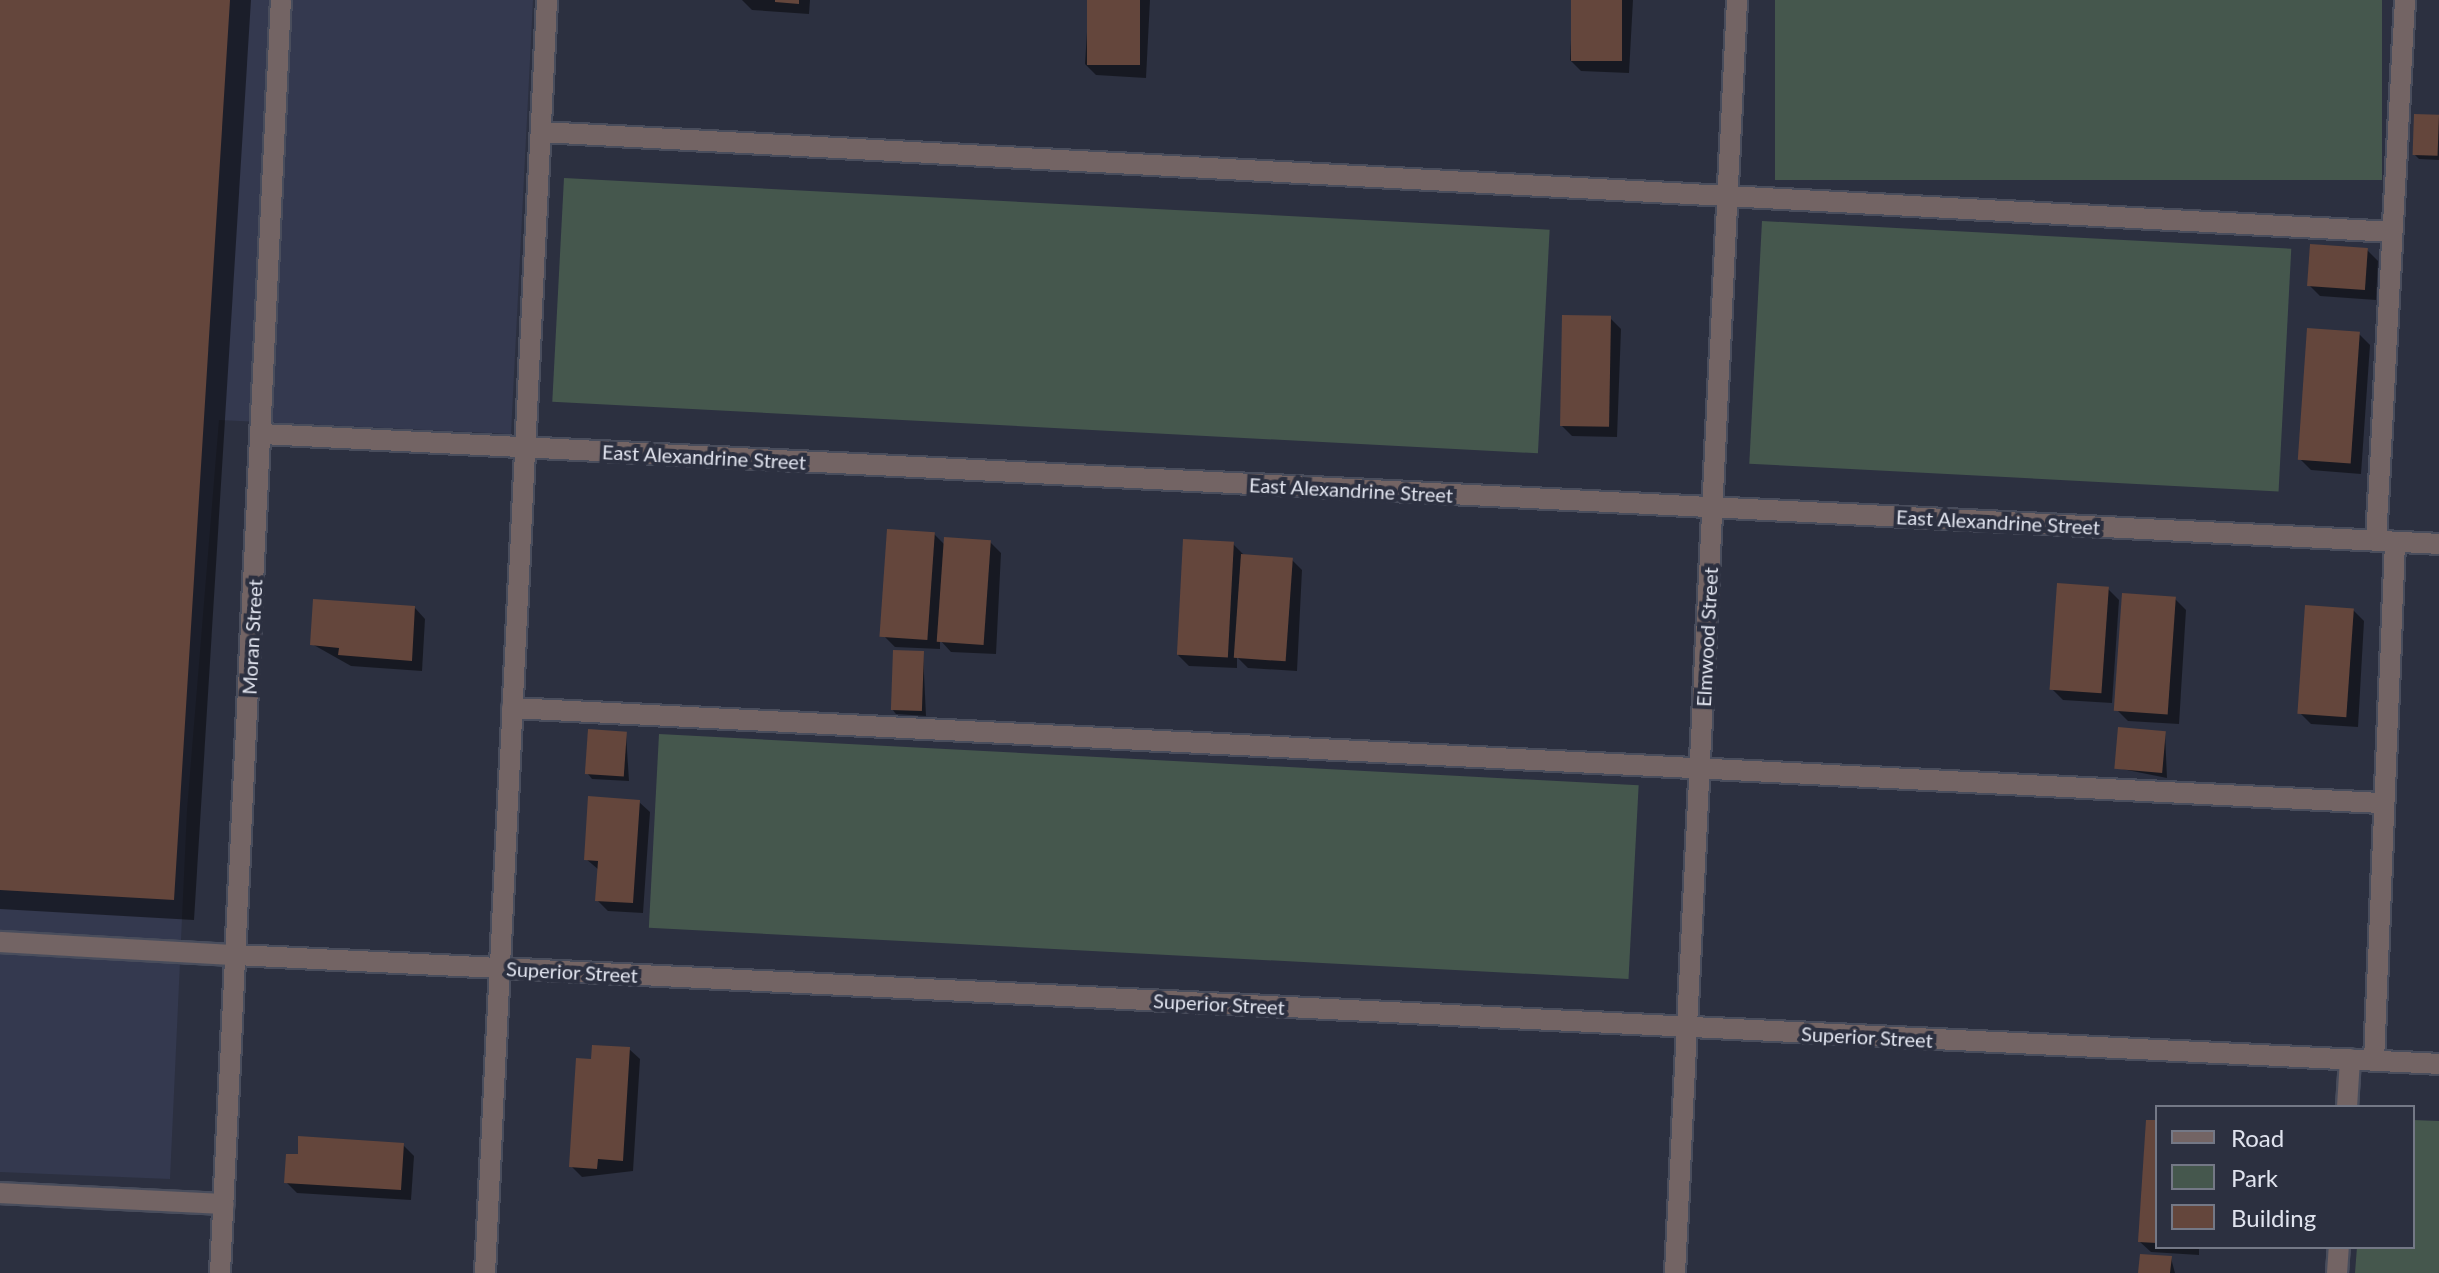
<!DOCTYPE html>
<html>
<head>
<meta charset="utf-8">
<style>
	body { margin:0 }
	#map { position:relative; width:2439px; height:1273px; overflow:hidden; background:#2c3040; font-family:Lato,sans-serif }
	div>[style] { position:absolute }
	.built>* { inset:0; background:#34394f }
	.green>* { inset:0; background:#45574d; transform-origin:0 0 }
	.shadow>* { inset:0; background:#0007 }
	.building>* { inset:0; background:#64463c; transform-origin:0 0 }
	.roads { filter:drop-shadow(2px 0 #494d5c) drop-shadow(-2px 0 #494d5c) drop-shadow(0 2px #494d5c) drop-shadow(0 -2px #494d5c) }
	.service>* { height:20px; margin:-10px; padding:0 10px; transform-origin:10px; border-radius:10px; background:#736464 }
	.minor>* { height:20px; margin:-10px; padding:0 10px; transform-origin:10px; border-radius:10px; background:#736464 }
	span { translate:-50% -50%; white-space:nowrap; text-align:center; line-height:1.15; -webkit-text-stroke:8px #2c3040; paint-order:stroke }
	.street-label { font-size:20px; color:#e0e3ee }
	.legend { position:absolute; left:2155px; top:1105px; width:260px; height:144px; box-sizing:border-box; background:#2c3040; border:2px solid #747886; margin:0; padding:10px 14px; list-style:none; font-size:24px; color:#e0e3ee }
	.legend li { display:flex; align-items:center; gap:16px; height:40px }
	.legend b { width:40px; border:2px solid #747886 }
</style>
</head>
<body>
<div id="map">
	<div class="built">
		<div style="clip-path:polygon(0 0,533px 0,511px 434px,219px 420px,187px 810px,170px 1179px,0 1172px)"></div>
	</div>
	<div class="green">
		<div style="left:1775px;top:0;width:607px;height:180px"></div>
		<div style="left:564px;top:178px;width:987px;height:224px;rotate:3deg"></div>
		<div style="left:1762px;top:221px;width:530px;height:243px;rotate:3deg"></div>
		<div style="left:659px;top:734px;width:981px;height:194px;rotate:3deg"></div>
		<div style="clip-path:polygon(2413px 1120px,2439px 1121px,2439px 1273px,2355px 1273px,2357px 1247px,2413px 1247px)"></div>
	</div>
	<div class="shadow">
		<div style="clip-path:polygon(0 0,251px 0,194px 920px,0 909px)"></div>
		<div style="clip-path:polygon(742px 0,810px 0,809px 14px,752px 10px)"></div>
		<div style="clip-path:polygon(1089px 0,1150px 0,1146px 78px,1096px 75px,1085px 64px)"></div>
		<div style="clip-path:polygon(1573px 0,1633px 0,1629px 73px,1581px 71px,1570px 60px)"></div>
		<div style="clip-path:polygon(2439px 117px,2439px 160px,2419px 159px,2414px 154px)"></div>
		<div style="clip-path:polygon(2367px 250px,2378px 261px,2376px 300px,2320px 296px,2309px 285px)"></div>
		<div style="clip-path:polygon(1610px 318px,1621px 329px,1617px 437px,1572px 436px,1561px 425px)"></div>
		<div style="clip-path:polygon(2359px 334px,2370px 345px,2361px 474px,2311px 470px,2300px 459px)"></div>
		<div style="clip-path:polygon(934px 534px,946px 546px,990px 542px,1001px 553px,996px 654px,951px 652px,940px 640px,940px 649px,895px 647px,884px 636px)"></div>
		<div style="clip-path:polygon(1233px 544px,1244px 555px,1292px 560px,1302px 570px,1297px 671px,1248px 668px,1237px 657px,1237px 668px,1189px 666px,1178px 655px)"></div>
		<div style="clip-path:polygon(2108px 589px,2119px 600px,2112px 703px,2063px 700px,2052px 689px)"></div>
		<div style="clip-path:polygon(2175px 599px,2186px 610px,2179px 724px,2128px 721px,2117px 710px)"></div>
		<div style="clip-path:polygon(415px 608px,425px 619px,422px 671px,351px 666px,312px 644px)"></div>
		<div style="clip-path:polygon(2353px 610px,2364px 621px,2358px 727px,2311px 724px,2300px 713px)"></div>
		<div style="clip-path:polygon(923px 653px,926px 716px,896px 714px,892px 709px)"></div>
		<div style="clip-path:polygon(2165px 733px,2167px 778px,2117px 768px)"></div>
		<div style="clip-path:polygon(626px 734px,629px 781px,592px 779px,588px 774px)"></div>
		<div style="clip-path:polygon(639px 802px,650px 812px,643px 913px,608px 911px,597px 900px,599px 870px,586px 859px)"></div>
		<div style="clip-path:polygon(629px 1049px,640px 1059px,633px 1171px,582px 1177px,571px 1166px,593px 1061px)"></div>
		<div style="clip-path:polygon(2157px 1122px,2157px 1247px,2199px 1247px,2199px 1255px,2151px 1252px,2140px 1242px)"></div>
		<div style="clip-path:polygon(403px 1145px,414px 1156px,411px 1200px,297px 1193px,286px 1182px)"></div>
		<div style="clip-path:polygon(2171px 1258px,2175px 1273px,2140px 1273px)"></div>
	</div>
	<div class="building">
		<div style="clip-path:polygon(0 0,230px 0,174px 900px,0 890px)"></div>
		<div style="clip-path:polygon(775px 0,799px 0,799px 4px,775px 2px)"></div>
		<div style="left:1087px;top:0;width:53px;height:65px"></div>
		<div style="left:1571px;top:0;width:51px;height:61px"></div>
		<div style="left:2414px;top:114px;width:25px;height:41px;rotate:2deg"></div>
		<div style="left:2310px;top:244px;width:58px;height:42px;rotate:4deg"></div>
		<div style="left:1562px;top:315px;width:49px;height:111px;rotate:1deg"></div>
		<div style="left:2307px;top:328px;width:53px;height:132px;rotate:4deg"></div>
		<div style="left:887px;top:529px;width:48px;height:108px;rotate:4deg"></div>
		<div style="left:944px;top:537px;width:47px;height:105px;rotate:4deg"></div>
		<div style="left:1183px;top:539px;width:51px;height:116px;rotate:3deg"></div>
		<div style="left:1241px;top:554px;width:52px;height:104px;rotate:4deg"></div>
		<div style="left:2057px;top:583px;width:52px;height:107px;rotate:4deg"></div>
		<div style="left:2122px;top:593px;width:54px;height:118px;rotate:4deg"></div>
		<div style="clip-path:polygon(313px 599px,415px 606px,412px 661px,338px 655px,339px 648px,310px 645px)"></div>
		<div style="left:2305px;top:605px;width:49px;height:109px;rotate:4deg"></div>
		<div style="left:893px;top:650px;width:31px;height:60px;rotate:2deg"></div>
		<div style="left:2118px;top:727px;width:48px;height:42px;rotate:5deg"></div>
		<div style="left:588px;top:729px;width:39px;height:45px;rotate:4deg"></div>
		<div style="clip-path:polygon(588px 796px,640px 800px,633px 903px,595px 901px,598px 861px,584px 860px)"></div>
		<div style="clip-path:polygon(592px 1045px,630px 1047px,623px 1161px,598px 1159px,597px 1169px,569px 1167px,576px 1058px,591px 1059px)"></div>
		<div style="clip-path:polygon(2146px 1120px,2157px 1120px,2157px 1243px,2138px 1242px)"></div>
		<div style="clip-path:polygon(298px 1136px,404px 1143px,401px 1190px,284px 1183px,286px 1154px,298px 1154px)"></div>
		<div style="clip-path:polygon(2140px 1254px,2172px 1256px,2170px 1273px,2138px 1273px)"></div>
	</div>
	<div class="roads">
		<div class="service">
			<div style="left:541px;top:132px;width:1853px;rotate:3.09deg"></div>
			<div style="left:2376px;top:541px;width:542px;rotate:-86.93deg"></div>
			<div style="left:512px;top:708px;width:1874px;rotate:2.91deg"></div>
			<div style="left:0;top:942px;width:236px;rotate:3.2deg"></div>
			<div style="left:2374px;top:1061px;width:519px;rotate:-87.68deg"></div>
			<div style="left:2347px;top:1107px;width:48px;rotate:-86.4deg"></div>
			<div style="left:0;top:1193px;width:224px;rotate:2.8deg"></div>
			<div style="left:485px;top:1273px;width:1275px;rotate:-87.21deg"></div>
			<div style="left:2337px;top:1273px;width:26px;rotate:-86deg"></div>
		</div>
		<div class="minor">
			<div style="left:262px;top:434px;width:2180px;rotate:2.89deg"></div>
			<div style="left:236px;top:955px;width:2206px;rotate:2.83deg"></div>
			<div style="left:220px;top:1273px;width:1274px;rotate:-87.26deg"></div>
			<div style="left:1675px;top:1273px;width:1275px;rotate:-87.21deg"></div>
		</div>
	</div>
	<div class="street-label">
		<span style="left:704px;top:457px;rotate:3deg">East Alexandrine Street</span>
		<span style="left:1351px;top:490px;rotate:3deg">East Alexandrine Street</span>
		<span style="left:1998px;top:522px;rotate:3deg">East Alexandrine Street</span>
		<span style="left:252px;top:637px;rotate:-87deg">Moran Street</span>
		<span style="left:1707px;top:637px;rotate:-87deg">Elmwood Street</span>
		<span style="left:572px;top:972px;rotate:3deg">Superior Street</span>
		<span style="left:1219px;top:1004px;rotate:3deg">Superior Street</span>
		<span style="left:1867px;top:1037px;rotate:3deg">Superior Street</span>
	</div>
	<ul class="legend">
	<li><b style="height:10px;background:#736464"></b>Road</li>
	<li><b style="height:22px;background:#45574d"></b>Park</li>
	<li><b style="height:22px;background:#64463c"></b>Building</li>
	</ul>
</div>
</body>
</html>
